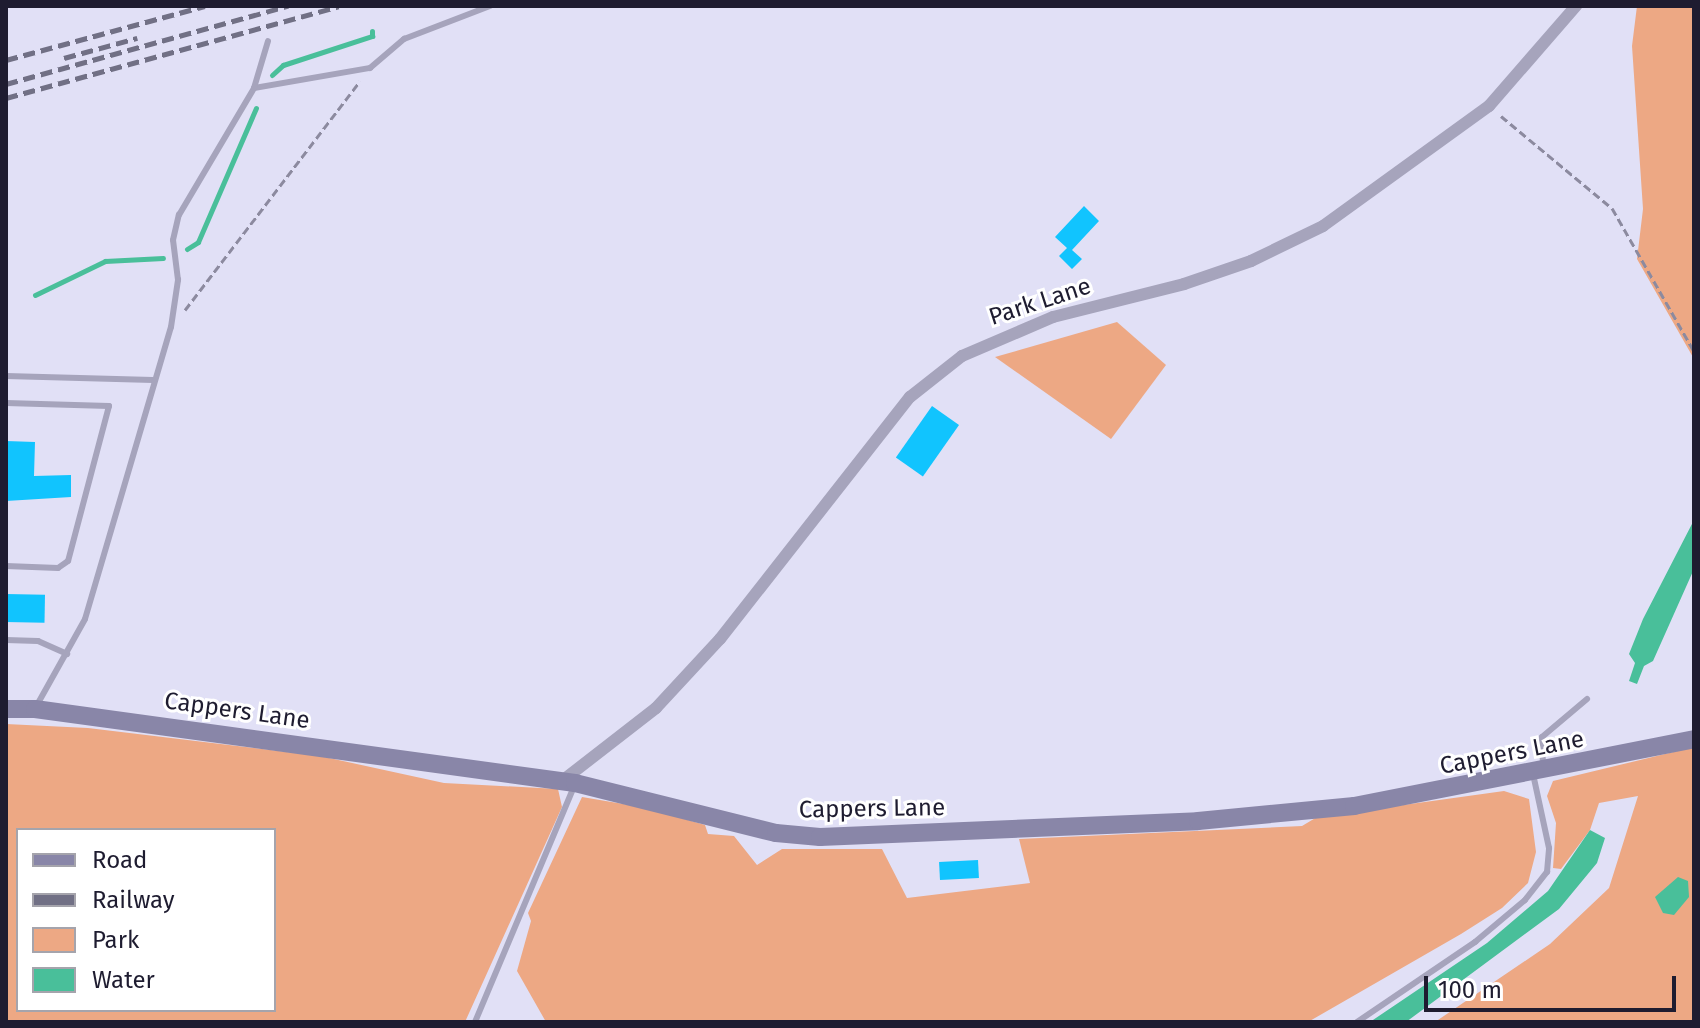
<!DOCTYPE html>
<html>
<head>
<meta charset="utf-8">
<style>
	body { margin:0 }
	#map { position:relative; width:1700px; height:1028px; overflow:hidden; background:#e1e0f6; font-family:"Fira Sans",sans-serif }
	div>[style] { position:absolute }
	.green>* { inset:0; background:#eda884 }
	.water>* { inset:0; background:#49bf9a }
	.stream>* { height:5px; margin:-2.5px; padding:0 2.5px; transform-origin:2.5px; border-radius:2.5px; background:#49bf9a }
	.building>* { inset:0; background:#11c4fe; transform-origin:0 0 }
	.path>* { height:3px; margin-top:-1.5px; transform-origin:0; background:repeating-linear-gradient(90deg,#8c8a9f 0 8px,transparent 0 12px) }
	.lane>* { height:6px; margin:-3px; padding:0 3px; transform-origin:3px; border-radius:3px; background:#a6a4bc }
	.street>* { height:12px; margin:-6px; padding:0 6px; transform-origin:6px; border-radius:6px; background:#a6a4bc }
	.secondary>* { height:18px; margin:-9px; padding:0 9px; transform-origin:9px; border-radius:9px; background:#8986a8 }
	.rail>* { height:5px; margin-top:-2.5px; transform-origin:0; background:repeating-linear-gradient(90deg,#717085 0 12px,transparent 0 18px) }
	span { translate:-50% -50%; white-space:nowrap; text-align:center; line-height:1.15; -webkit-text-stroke:6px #fff; paint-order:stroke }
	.street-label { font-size:24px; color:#1e1c30 }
	.frame { position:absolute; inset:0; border:8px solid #1e1c30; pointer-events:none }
	.legend { position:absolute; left:16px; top:828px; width:260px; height:184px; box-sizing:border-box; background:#fff; border:2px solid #a5a4ac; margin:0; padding:10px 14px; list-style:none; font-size:24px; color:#1e1c30 }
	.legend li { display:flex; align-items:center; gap:16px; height:40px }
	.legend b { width:40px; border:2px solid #a5a4ac }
	.scale { position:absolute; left:1424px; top:976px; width:252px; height:36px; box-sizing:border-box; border:4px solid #1e1c30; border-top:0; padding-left:10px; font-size:24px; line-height:28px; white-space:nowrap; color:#1e1c30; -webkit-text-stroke:6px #fff; paint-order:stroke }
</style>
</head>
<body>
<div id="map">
	<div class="green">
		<div style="clip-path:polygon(1637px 6px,1694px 6px,1694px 359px,1637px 259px,1643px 209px,1632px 46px)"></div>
		<div style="clip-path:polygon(1117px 322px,1166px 365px,1111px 439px,995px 357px)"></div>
		<div style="clip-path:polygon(evenodd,6px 724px,88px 728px,320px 756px,444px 783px,558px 789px,562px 807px,465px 1022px,6px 1022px,6px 724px,18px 830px,274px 830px,274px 1010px,18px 1010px,18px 830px)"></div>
		<div style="clip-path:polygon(1694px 747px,1694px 1022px,1435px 1022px,1550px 944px,1609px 888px,1638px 796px,1599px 803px,1590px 830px,1561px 869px,1553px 868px,1556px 823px,1547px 796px,1553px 781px)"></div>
		<div style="clip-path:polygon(1504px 791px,1529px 799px,1536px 852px,1528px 883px,1502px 908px,1461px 934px,1308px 1022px,546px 1022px,517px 971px,531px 921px,528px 913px,582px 797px,647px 808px,705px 825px,708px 834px,734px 836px,757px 865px,782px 849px,882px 849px,907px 898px,1030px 883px,1019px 839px,1302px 826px,1317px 817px)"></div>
	</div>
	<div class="water">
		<div style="clip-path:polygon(1694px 520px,1694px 569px,1653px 661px,1644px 666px,1637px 684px,1629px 681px,1635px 663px,1629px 654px,1643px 619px)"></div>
		<div style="clip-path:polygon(1590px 830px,1605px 838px,1597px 863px,1559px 909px,1406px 1022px,1370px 1022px,1487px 943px,1548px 891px)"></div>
		<div style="clip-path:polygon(1678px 877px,1688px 881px,1689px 897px,1674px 915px,1663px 913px,1655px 897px)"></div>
	</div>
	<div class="stream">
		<div style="left:272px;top:75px;width:15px;rotate:-42deg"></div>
		<div style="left:283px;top:65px;width:94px;rotate:-18deg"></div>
		<div style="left:372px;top:36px;width:5px;rotate:-90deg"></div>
		<div style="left:187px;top:249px;width:13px;rotate:-32deg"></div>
		<div style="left:198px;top:242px;width:146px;rotate:-66.6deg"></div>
		<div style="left:35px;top:295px;width:78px;rotate:-25.9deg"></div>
		<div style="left:105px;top:261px;width:58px;rotate:-3deg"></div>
	</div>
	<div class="building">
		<div style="clip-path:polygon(1084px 206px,1099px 221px,1072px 250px,1082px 259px,1072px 269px,1059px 256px,1067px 248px,1055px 237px)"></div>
		<div style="left:932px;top:406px;width:33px;height:63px;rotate:35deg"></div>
		<div style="clip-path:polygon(6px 441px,35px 442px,34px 476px,71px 475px,71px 497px,6px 501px)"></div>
		<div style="left:6px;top:594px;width:39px;height:28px;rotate:1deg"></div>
		<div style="left:978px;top:860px;width:18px;height:39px;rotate:87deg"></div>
	</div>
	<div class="path">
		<div style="left:1501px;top:116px;width:144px;rotate:39.7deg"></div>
		<div style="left:1612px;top:208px;width:165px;rotate:60.2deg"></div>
		<div style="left:185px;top:310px;width:288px;rotate:-52.6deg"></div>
	</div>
	<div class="lane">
		<div style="left:254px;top:88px;width:118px;rotate:-9.8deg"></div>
		<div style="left:370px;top:68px;width:45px;rotate:-40.5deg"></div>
		<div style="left:404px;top:39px;width:92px;rotate:-21deg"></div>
		<div style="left:6px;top:376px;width:147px;rotate:1.6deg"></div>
		<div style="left:6px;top:403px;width:103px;rotate:1.7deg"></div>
		<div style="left:109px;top:406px;width:160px;rotate:104.8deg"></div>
		<div style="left:68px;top:561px;width:12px;rotate:145deg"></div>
		<div style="left:58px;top:568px;width:52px;rotate:-177.8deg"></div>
		<div style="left:6px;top:640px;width:32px;rotate:2deg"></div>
		<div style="left:38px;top:641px;width:32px;rotate:24deg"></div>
		<div style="left:37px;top:705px;width:98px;rotate:-60.8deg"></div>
		<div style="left:85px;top:619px;width:304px;rotate:-73.6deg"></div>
		<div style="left:171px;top:327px;width:48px;rotate:-81.5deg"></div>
		<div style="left:178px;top:280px;width:40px;rotate:-97.1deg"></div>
		<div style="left:173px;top:240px;width:26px;rotate:-77deg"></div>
		<div style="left:179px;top:215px;width:147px;rotate:-59.4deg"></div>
		<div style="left:254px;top:88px;width:49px;rotate:-73.4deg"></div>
		<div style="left:1543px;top:766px;width:29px;rotate:-92deg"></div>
		<div style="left:1542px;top:737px;width:59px;rotate:-40.2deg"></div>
		<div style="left:475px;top:1022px;width:256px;rotate:-67.2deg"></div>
		<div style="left:1357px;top:1022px;width:143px;rotate:-34.1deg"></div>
		<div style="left:1475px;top:942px;width:65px;rotate:-40deg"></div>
		<div style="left:1525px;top:900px;width:36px;rotate:-52deg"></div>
		<div style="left:1547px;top:872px;width:24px;rotate:-85deg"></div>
		<div style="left:1549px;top:848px;width:76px;rotate:-102.2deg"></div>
	</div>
	<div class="street">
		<div style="left:562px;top:781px;width:119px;rotate:-37.8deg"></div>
		<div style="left:656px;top:708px;width:94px;rotate:-47.2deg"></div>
		<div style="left:720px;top:639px;width:308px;rotate:-51.9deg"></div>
		<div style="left:910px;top:397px;width:66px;rotate:-38.3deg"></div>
		<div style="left:962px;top:356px;width:99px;rotate:-23.2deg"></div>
		<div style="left:1053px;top:317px;width:135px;rotate:-14.1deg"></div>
		<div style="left:1184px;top:284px;width:71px;rotate:-18.9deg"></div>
		<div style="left:1251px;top:261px;width:80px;rotate:-25.9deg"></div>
		<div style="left:1323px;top:226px;width:205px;rotate:-35.9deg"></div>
		<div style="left:1489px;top:106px;width:133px;rotate:-49deg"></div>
	</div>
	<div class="secondary">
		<div style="left:6px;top:709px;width:29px"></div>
		<div style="left:35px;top:709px;width:545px;rotate:7.8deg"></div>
		<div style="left:575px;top:783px;width:207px;rotate:14deg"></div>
		<div style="left:776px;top:833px;width:44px;rotate:5.2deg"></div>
		<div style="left:820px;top:837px;width:378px;rotate:-2.4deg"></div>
		<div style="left:1198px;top:821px;width:157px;rotate:-5.5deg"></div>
		<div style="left:1354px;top:806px;width:347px;rotate:-11.1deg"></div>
	</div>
	<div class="rail">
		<div style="left:64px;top:58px;width:76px;rotate:-15.3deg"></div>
		<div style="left:6px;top:60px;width:206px;rotate:-15.2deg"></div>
		<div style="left:6px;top:84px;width:293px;rotate:-15.5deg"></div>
		<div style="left:6px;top:98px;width:345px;rotate:-15.4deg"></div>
	</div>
	<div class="street-label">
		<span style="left:1040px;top:302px;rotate:-18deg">Park Lane</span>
		<span style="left:237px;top:711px;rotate:8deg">Cappers Lane</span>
		<span style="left:1512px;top:753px;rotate:-11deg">Cappers Lane</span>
		<span style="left:872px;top:809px;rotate:-1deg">Cappers Lane</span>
	</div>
	<div class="frame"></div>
	<ul class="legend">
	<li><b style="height:10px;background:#8986a8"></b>Road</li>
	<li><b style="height:10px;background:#717085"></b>Railway</li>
	<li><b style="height:22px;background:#eda884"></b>Park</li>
	<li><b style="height:22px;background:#49bf9a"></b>Water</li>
	</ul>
	<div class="scale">100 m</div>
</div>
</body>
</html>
